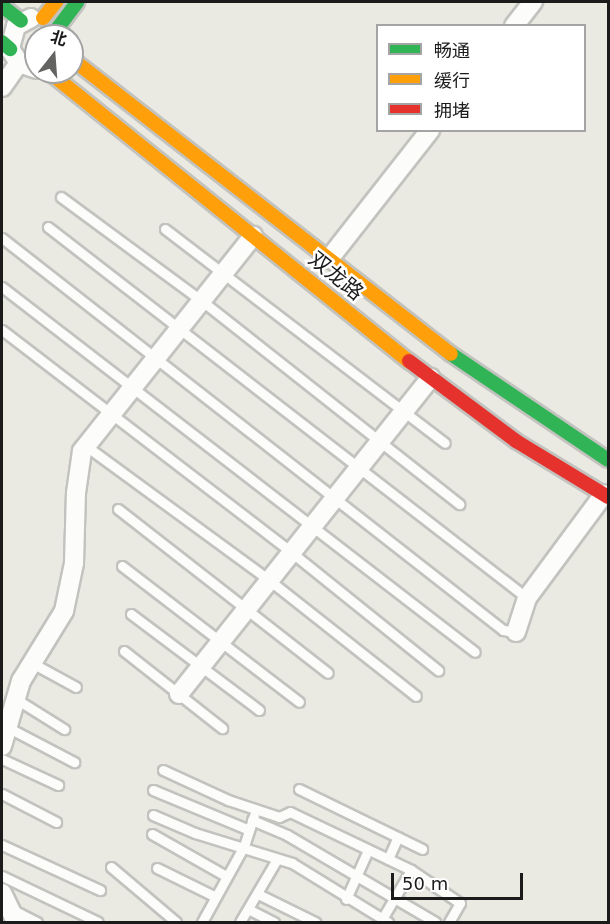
<!DOCTYPE html>
<html>
<head>
<meta charset="utf-8">
<style>
	body { margin:0 }
	#map { position:relative; width:610px; height:924px; overflow:hidden; background:#eae9e2; font-family:"DejaVu Sans","Noto Sans SC",sans-serif }
	div>[style] { position:absolute }
	.roads { filter:drop-shadow(2px 0 #c2c2bf) drop-shadow(-2px 0 #c2c2bf) drop-shadow(0 2px #c2c2bf) drop-shadow(0 -2px #c2c2bf) }
	.lane>* { height:9px; margin:-4.5px; padding:0 4.5px; transform-origin:4.5px; border-radius:4.5px; background:#fcfcfb }
	.street>* { height:18px; margin:-9px; padding:0 9px; transform-origin:9px; border-radius:9px; background:#fcfcfb }
	.fast>* { height:14px; margin:-7px; padding:0 7px; transform-origin:7px; border-radius:7px; background:#30b455 }
	.slow>* { height:14px; margin:-7px; padding:0 7px; transform-origin:7px; border-radius:7px; background:#ff9f0a }
	.jam>* { height:14px; margin:-7px; padding:0 7px; transform-origin:7px; border-radius:7px; background:#e5322d }
	span { translate:-50% -50%; white-space:nowrap; text-align:center; line-height:1.15; -webkit-text-stroke:5px #fff; paint-order:stroke }
	.street-label { font-size:21px; color:#1b1b1b }
	.frame { position:absolute; inset:0; border:3px solid #1b1b1b; pointer-events:none }
	.legend { position:absolute; left:376px; top:24px; width:210px; height:108px; box-sizing:border-box; background:#fff; border:2px solid #a4a4a4; margin:0; padding:8px 10px; list-style:none; font-size:18px; color:#1b1b1b }
	.legend li { display:flex; align-items:center; gap:12px; height:30px }
	.legend b { width:30px; border:2px solid #a4a4a4 }
	.north { position:absolute; left:24px; top:24px; width:60px; height:60px; box-sizing:border-box; background:#fff; border:2px solid #a4a4a4; border-radius:50%; rotate:17deg; font-size:16px; font-weight:700; line-height:24px; text-align:center; color:#1b1b1b }
	.north::after { content:''; display:block; margin:auto; width:21px; height:27px; background:#636361; clip-path:polygon(50% 0,100% 100%,50% 72%,0 100%) }
	.scale { position:absolute; left:391px; top:873px; width:132px; height:27px; box-sizing:border-box; border:3px solid #1b1b1b; border-top:0; padding-left:8px; font-size:18px; line-height:21px; white-space:nowrap; color:#1b1b1b; -webkit-text-stroke:4px #fff; paint-order:stroke }
</style>
</head>
<body>
<div id="map">
	<div class="roads">
		<div class="lane">
			<div style="left:61px;top:197px;width:175px;rotate:36.4deg"></div>
			<div style="left:202px;top:301px;width:328px;rotate:38.3deg"></div>
			<div style="left:48px;top:227px;width:606px;rotate:37.76deg"></div>
			<div style="left:165px;top:229px;width:352px;rotate:37.4deg"></div>
			<div style="left:2px;top:238px;width:636px;rotate:38.04deg"></div>
			<div style="left:503px;top:630px;width:13px;rotate:9deg"></div>
			<div style="left:2px;top:287px;width:597px;rotate:37.66deg"></div>
			<div style="left:2px;top:330px;width:364px;rotate:37.5deg"></div>
			<div style="left:291px;top:552px;width:189px;rotate:38.8deg"></div>
			<div style="left:86px;top:446px;width:227px;rotate:36.2deg"></div>
			<div style="left:269px;top:580px;width:187px;rotate:38.3deg"></div>
			<div style="left:118px;top:509px;width:266px;rotate:38deg"></div>
			<div style="left:122px;top:566px;width:223px;rotate:37.5deg"></div>
			<div style="left:131px;top:614px;width:160px;rotate:36.9deg"></div>
			<div style="left:124px;top:651px;width:125px;rotate:38.2deg"></div>
			<div style="left:32px;top:663px;width:50px;rotate:28.6deg"></div>
			<div style="left:16px;top:699px;width:57px;rotate:32deg"></div>
			<div style="left:7px;top:727px;width:76px;rotate:27.6deg"></div>
			<div style="left:2px;top:759px;width:62px;rotate:24.9deg"></div>
			<div style="left:163px;top:770px;width:72px;rotate:24.8deg"></div>
			<div style="left:228px;top:800px;width:54px;rotate:18.4deg"></div>
			<div style="left:279px;top:817px;width:12px;rotate:-24deg"></div>
			<div style="left:290px;top:812px;width:134px;rotate:25.6deg"></div>
			<div style="left:411px;top:870px;width:59px;rotate:34deg"></div>
			<div style="left:460px;top:903px;width:22px;rotate:120deg"></div>
			<div style="left:299px;top:789px;width:137px;rotate:26deg"></div>
			<div style="left:153px;top:790px;width:102px;rotate:22.5deg"></div>
			<div style="left:2px;top:794px;width:61px;rotate:27.4deg"></div>
			<div style="left:153px;top:815px;width:46px;rotate:23.2deg"></div>
			<div style="left:195px;top:833px;width:102px;rotate:17.2deg"></div>
			<div style="left:292px;top:863px;width:113px;rotate:31.6deg"></div>
			<div style="left:252px;top:820px;width:38px;rotate:23deg"></div>
			<div style="left:287px;top:835px;width:172px;rotate:30.4deg"></div>
			<div style="left:152px;top:834px;width:85px;rotate:29.6deg"></div>
			<div style="left:2px;top:845px;width:108px;rotate:24.7deg"></div>
			<div style="left:388px;top:859px;width:24px;rotate:-66deg"></div>
			<div style="left:111px;top:867px;width:85px;rotate:40.2deg"></div>
			<div style="left:157px;top:868px;width:64px;rotate:26.2deg"></div>
			<div style="left:2px;top:876px;width:106px;rotate:25.6deg"></div>
			<div style="left:258px;top:894px;width:64px;rotate:26.2deg"></div>
			<div style="left:346px;top:899px;width:54px;rotate:-65.8deg"></div>
			<div style="left:13px;top:910px;width:27px;rotate:27deg"></div>
			<div style="left:250px;top:910px;width:27px;rotate:27deg"></div>
			<div style="left:382px;top:919px;width:57px;rotate:-59.4deg"></div>
			<div style="left:202px;top:922px;width:87px;rotate:-61.1deg"></div>
			<div style="left:244px;top:846px;width:32px;rotate:-72deg"></div>
			<div style="left:240px;top:922px;width:71px;rotate:-59.5deg"></div>
		</div>
		<div class="street">
			<div style="left:31px;top:18px;width:17px;rotate:152deg"></div>
			<div style="left:16px;top:26px;width:24px;rotate:105deg"></div>
			<div style="left:10px;top:49px;width:17px;rotate:57deg"></div>
			<div style="left:19px;top:63px;width:18px;rotate:19deg"></div>
			<div style="left:514px;top:26px;width:31px;rotate:-52deg"></div>
			<div style="left:2px;top:87px;width:29px;rotate:-55deg"></div>
			<div style="left:329px;top:259px;width:164px;rotate:-51.9deg"></div>
			<div style="left:516px;top:632px;width:36px;rotate:-72deg"></div>
			<div style="left:527px;top:598px;width:129px;rotate:-53.5deg"></div>
			<div style="left:179px;top:694px;width:404px;rotate:-51.5deg"></div>
			<div style="left:2px;top:746px;width:68px;rotate:-73.7deg"></div>
			<div style="left:21px;top:681px;width:82px;rotate:-58.4deg"></div>
			<div style="left:64px;top:611px;width:49px;rotate:-78.2deg"></div>
			<div style="left:74px;top:563px;width:70px;rotate:-88.4deg"></div>
			<div style="left:76px;top:493px;width:42px;rotate:-81.9deg"></div>
			<div style="left:82px;top:451px;width:275px;rotate:-51.5deg"></div>
			<div style="left:2px;top:893px;width:32px;rotate:64deg"></div>
		</div>
		<div class="fast">
			<div style="left:2px;top:6px;width:24px;rotate:38deg"></div>
			<div style="left:57px;top:29px;width:34px;rotate:-53deg"></div>
			<div style="left:2px;top:42px;width:11px;rotate:41deg"></div>
			<div style="left:451px;top:354px;width:189px;rotate:34deg"></div>
		</div>
		<div class="slow">
			<div style="left:43px;top:18px;width:21px;rotate:-51deg"></div>
			<div style="left:72px;top:59px;width:480px;rotate:37.9deg"></div>
			<div style="left:49px;top:72px;width:462px;rotate:38.8deg"></div>
		</div>
		<div class="jam">
			<div style="left:409px;top:361px;width:134px;rotate:36.8deg"></div>
			<div style="left:516px;top:441px;width:108px;rotate:31.3deg"></div>
		</div>
	</div>
	<div class="street-label">
		<span style="left:336px;top:276px;rotate:39deg">双龙路</span>
	</div>
	<div class="frame"></div>
	<ul class="legend">
	<li><b style="height:8px;background:#30b455"></b>畅通</li>
	<li><b style="height:8px;background:#ff9f0a"></b>缓行</li>
	<li><b style="height:8px;background:#e5322d"></b>拥堵</li>
	</ul>
	<div class="north">北</div>
	<div class="scale">50 m</div>
</div>
</body>
</html>
